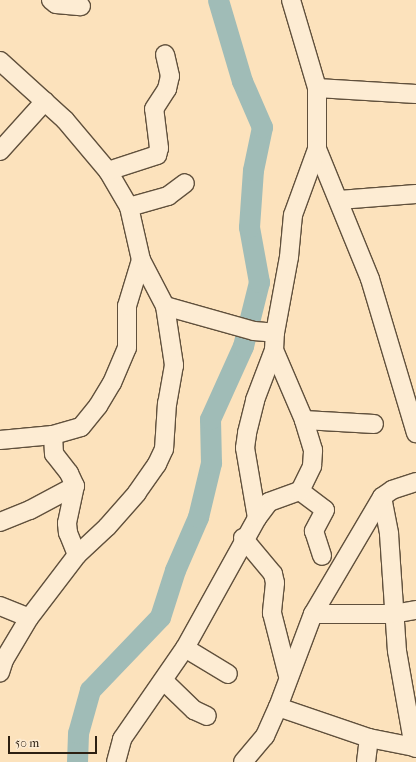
<!DOCTYPE html>
<html>
<head>
<meta charset="utf-8">
<style>
	body { margin:0 }
	#map { position:relative; width:416px; height:762px; overflow:hidden; background:#fce2bc; font-family:"IM FELL French Canon",serif }
	div>[style] { position:absolute }
	.river>* { height:21px; margin:-10.5px; padding:0 10.5px; transform-origin:10.5px; border-radius:10.5px; background:#a0bcb7 }
	.roads { filter:drop-shadow(1px 0 #60503c) drop-shadow(-1px 0 #60503c) drop-shadow(0 1px #60503c) drop-shadow(0 -1px #60503c) }
	.minor>* { height:18px; margin:-9px; padding:0 9px; transform-origin:9px; border-radius:9px; background:#fdecd3 }
	span { translate:-50% -50%; white-space:nowrap; text-align:center; line-height:1.15; -webkit-text-stroke:3.5px #fdecd3; paint-order:stroke }
	.scale { position:absolute; left:8px; top:736px; width:89px; height:18px; box-sizing:border-box; border:2px solid #2c1f11; border-top:0; padding-left:5px; font-size:12px; line-height:14px; white-space:nowrap; color:#2c1f11; -webkit-text-stroke:3px #fdecd3; paint-order:stroke }
</style>
</head>
<body>
<div id="map">
	<div class="river">
		<div style="left:77px;top:762px;width:29px;rotate:-88deg"></div>
		<div style="left:78px;top:733px;width:45px;rotate:-74.4deg"></div>
		<div style="left:90px;top:690px;width:101px;rotate:-46.2deg"></div>
		<div style="left:160px;top:617px;width:49px;rotate:-72.3deg"></div>
		<div style="left:175px;top:570px;width:58px;rotate:-66.5deg"></div>
		<div style="left:198px;top:517px;width:56px;rotate:-76.5deg"></div>
		<div style="left:211px;top:463px;width:44px;rotate:-91.3deg"></div>
		<div style="left:210px;top:419px;width:80px;rotate:-65.7deg"></div>
		<div style="left:243px;top:346px;width:66px;rotate:-76deg"></div>
		<div style="left:259px;top:282px;width:56px;rotate:-100.3deg"></div>
		<div style="left:249px;top:227px;width:57px;rotate:-86deg"></div>
		<div style="left:253px;top:170px;width:44px;rotate:-78.2deg"></div>
		<div style="left:262px;top:127px;width:50px;rotate:-113.5deg"></div>
		<div style="left:242px;top:81px;width:84px;rotate:-106.5deg"></div>
	</div>
	<div class="roads">
		<div class="minor">
			<div style="left:51px;top:0;width:6px;rotate:39deg"></div>
			<div style="left:56px;top:4px;width:25px;rotate:5deg"></div>
			<div style="left:291px;top:0;width:92px;rotate:73.5deg"></div>
			<div style="left:317px;top:88px;width:61px;rotate:90deg"></div>
			<div style="left:317px;top:149px;width:140px;rotate:67.8deg"></div>
			<div style="left:370px;top:279px;width:161px;rotate:73.4deg"></div>
			<div style="left:0;top:61px;width:88px;rotate:42.2deg"></div>
			<div style="left:65px;top:120px;width:67px;rotate:49.9deg"></div>
			<div style="left:108px;top:171px;width:42px;rotate:59.7deg"></div>
			<div style="left:129px;top:207px;width:54px;rotate:77.2deg"></div>
			<div style="left:141px;top:260px;width:52px;rotate:62.4deg"></div>
			<div style="left:165px;top:306px;width:60px;rotate:81.3deg"></div>
			<div style="left:174px;top:365px;width:39px;rotate:100deg"></div>
			<div style="left:167px;top:403px;width:46px;rotate:93.7deg"></div>
			<div style="left:164px;top:449px;width:17px;rotate:115deg"></div>
			<div style="left:157px;top:464px;width:35px;rotate:125deg"></div>
			<div style="left:137px;top:493px;width:45px;rotate:131.4deg"></div>
			<div style="left:107px;top:527px;width:41px;rotate:137deg"></div>
			<div style="left:77px;top:555px;width:79px;rotate:127.3deg"></div>
			<div style="left:29px;top:618px;width:49px;rotate:120.8deg"></div>
			<div style="left:4px;top:660px;width:13px;rotate:108deg"></div>
			<div style="left:317px;top:88px;width:99px;rotate:3.5deg"></div>
			<div style="left:0;top:151px;width:67px;rotate:-48deg"></div>
			<div style="left:108px;top:171px;width:52px;rotate:-18.1deg"></div>
			<div style="left:157px;top:155px;width:7px;rotate:-74deg"></div>
			<div style="left:159px;top:148px;width:39px;rotate:-97deg"></div>
			<div style="left:154px;top:109px;width:24px;rotate:-57deg"></div>
			<div style="left:167px;top:89px;width:13px;rotate:-77deg"></div>
			<div style="left:170px;top:76px;width:22px;rotate:-103deg"></div>
			<div style="left:339px;top:200px;width:77px;rotate:-4.5deg"></div>
			<div style="left:129px;top:207px;width:41px;rotate:-15.8deg"></div>
			<div style="left:168px;top:196px;width:21px;rotate:-37deg"></div>
			<div style="left:165px;top:306px;width:92px;rotate:15.7deg"></div>
			<div style="left:254px;top:331px;width:21px;rotate:5deg"></div>
			<div style="left:304px;top:420px;width:70px;rotate:3.3deg"></div>
			<div style="left:0;top:440px;width:53px;rotate:-5.4deg"></div>
			<div style="left:416px;top:482px;width:25px;rotate:162deg"></div>
			<div style="left:392px;top:490px;width:12px;rotate:145deg"></div>
			<div style="left:382px;top:497px;width:38px;rotate:79deg"></div>
			<div style="left:389px;top:534px;width:117px;rotate:86.1deg"></div>
			<div style="left:397px;top:651px;width:97px;rotate:80deg"></div>
			<div style="left:414px;top:747px;width:2px;rotate:27deg"></div>
			<div style="left:300px;top:491px;width:31px;rotate:37deg"></div>
			<div style="left:325px;top:510px;width:24px;rotate:118deg"></div>
			<div style="left:314px;top:531px;width:26px;rotate:72deg"></div>
			<div style="left:382px;top:497px;width:136px;rotate:120.5deg"></div>
			<div style="left:313px;top:614px;width:99px;rotate:110.6deg"></div>
			<div style="left:278px;top:707px;width:96px;rotate:18.8deg"></div>
			<div style="left:369px;top:738px;width:46px;rotate:11.3deg"></div>
			<div style="left:257px;top:518px;width:20px;rotate:-53deg"></div>
			<div style="left:269px;top:502px;width:33px;rotate:-20deg"></div>
			<div style="left:300px;top:491px;width:28px;rotate:-64deg"></div>
			<div style="left:312px;top:466px;width:16px;rotate:-86deg"></div>
			<div style="left:313px;top:450px;width:31px;rotate:-107deg"></div>
			<div style="left:304px;top:420px;width:76px;rotate:-113.2deg"></div>
			<div style="left:0;top:522px;width:32px;rotate:-22deg"></div>
			<div style="left:30px;top:510px;width:51px;rotate:-28.1deg"></div>
			<div style="left:243px;top:538px;width:47px;rotate:50.2deg"></div>
			<div style="left:273px;top:574px;width:9px;rotate:77deg"></div>
			<div style="left:275px;top:583px;width:30px;rotate:96deg"></div>
			<div style="left:272px;top:613px;width:65px;rotate:75.7deg"></div>
			<div style="left:77px;top:555px;width:24px;rotate:-112deg"></div>
			<div style="left:68px;top:533px;width:10px;rotate:-96deg"></div>
			<div style="left:67px;top:523px;width:38px;rotate:-78deg"></div>
			<div style="left:75px;top:486px;width:14px;rotate:-115deg"></div>
			<div style="left:69px;top:473px;width:24px;rotate:-128deg"></div>
			<div style="left:54px;top:454px;width:19px;rotate:-93deg"></div>
			<div style="left:53px;top:435px;width:29px;rotate:-16deg"></div>
			<div style="left:81px;top:427px;width:27px;rotate:-51deg"></div>
			<div style="left:98px;top:406px;width:27px;rotate:-59deg"></div>
			<div style="left:112px;top:383px;width:38px;rotate:-67deg"></div>
			<div style="left:127px;top:348px;width:42px;rotate:-90deg"></div>
			<div style="left:127px;top:306px;width:48px;rotate:-73.1deg"></div>
			<div style="left:0;top:606px;width:31px;rotate:22deg"></div>
			<div style="left:313px;top:614px;width:80px"></div>
			<div style="left:393px;top:614px;width:23px;rotate:-10deg"></div>
			<div style="left:185px;top:648px;width:50px;rotate:31.2deg"></div>
			<div style="left:164px;top:681px;width:42px;rotate:44deg"></div>
			<div style="left:194px;top:710px;width:14px;rotate:25deg"></div>
			<div style="left:116px;top:762px;width:24px;rotate:-75deg"></div>
			<div style="left:122px;top:739px;width:111px;rotate:-55.3deg"></div>
			<div style="left:185px;top:648px;width:149px;rotate:-61deg"></div>
			<div style="left:257px;top:518px;width:71px;rotate:-99.7deg"></div>
			<div style="left:245px;top:448px;width:15px;rotate:-82deg"></div>
			<div style="left:247px;top:433px;width:34px;rotate:-76deg"></div>
			<div style="left:255px;top:400px;width:53px;rotate:-69.2deg"></div>
			<div style="left:274px;top:350px;width:17px;rotate:-87deg"></div>
			<div style="left:275px;top:333px;width:77px;rotate:-79.6deg"></div>
			<div style="left:289px;top:257px;width:42px;rotate:-84.6deg"></div>
			<div style="left:293px;top:215px;width:70px;rotate:-70deg"></div>
			<div style="left:243px;top:762px;width:34px;rotate:-50deg"></div>
			<div style="left:265px;top:736px;width:32px;rotate:-66deg"></div>
			<div style="left:366px;top:762px;width:24px;rotate:-83deg"></div>
		</div>
	</div>
	<div class="scale">50 m</div>
</div>
</body>
</html>
